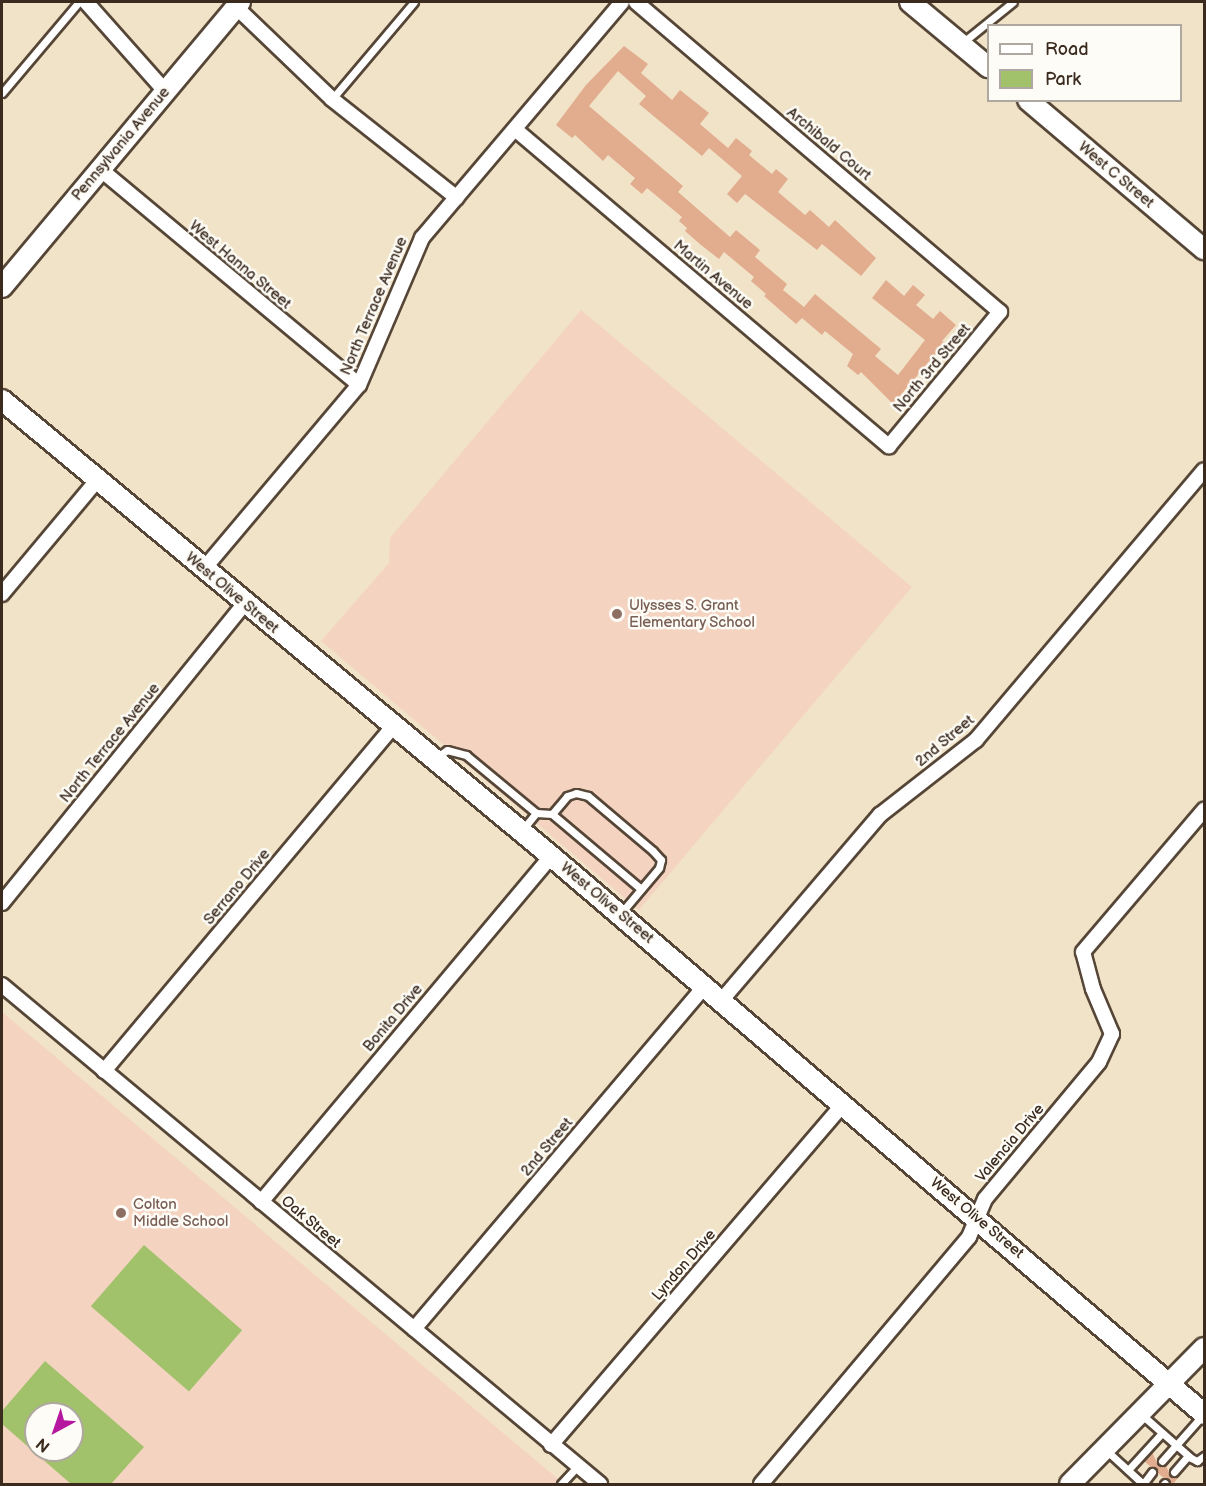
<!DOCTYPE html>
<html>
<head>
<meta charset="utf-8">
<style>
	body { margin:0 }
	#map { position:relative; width:1206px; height:1486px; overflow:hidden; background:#f1e3c7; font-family:"Balsamiq Sans",sans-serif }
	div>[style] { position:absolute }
	.built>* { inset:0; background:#f4d3c1 }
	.green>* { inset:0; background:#a1c26b; transform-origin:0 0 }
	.building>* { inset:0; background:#e2ac8f }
	.roads { filter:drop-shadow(2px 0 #564637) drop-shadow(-2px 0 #564637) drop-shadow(0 2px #564637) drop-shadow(0 -2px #564637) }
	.lane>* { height:7px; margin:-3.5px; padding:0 3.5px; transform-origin:3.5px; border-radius:3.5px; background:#fff }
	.street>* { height:14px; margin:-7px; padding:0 7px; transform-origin:7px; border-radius:7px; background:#fff }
	.secondary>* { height:20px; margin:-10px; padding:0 10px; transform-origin:10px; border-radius:10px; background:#fff }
	.dots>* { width:16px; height:16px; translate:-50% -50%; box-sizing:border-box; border:3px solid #fdfcf7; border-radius:50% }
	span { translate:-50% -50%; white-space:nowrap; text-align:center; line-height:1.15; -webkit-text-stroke:5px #fdfcf7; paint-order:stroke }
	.street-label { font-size:15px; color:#3b2a1e }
	.education-label { font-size:15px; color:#785e54 }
	.left { translate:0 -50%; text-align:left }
	.frame { position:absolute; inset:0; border:3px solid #3b2a1e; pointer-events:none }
	.legend { position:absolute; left:987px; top:24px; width:195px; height:78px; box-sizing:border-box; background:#fdfcf7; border:2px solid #afa8a0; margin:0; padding:8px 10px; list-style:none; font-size:18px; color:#3b2a1e }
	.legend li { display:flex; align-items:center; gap:12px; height:30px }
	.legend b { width:30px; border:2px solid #afa8a0 }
	.north { position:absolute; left:24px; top:1402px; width:60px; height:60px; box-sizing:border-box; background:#fdfcf7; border:2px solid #afa8a0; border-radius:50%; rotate:220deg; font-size:16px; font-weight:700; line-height:24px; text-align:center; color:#3b2a1e }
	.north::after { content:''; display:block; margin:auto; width:21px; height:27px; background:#b5179e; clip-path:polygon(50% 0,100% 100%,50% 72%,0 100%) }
</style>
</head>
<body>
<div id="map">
	<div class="built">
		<div style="clip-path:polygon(581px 310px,912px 587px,639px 910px,321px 641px,389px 563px,390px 538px)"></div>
		<div style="clip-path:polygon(evenodd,2px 1012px,564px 1484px,2px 1484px,2px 1012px,36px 1414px,72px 1414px,72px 1450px,36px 1450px,36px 1414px)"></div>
	</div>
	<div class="green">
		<div style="left:144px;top:1245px;width:130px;height:81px;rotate:41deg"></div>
		<div style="clip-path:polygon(evenodd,45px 1361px,144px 1447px,111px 1484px,71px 1484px,2px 1424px,2px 1411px,45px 1361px,36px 1414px,72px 1414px,72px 1450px,36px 1450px,36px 1414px)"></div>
	</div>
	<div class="building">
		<div style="clip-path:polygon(624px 46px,648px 64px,641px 73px,672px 100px,680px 90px,709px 113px,700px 124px,728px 148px,736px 138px,752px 151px,749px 155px,772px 174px,776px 169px,788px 179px,778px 192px,805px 215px,810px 210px,829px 227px,835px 220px,876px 258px,861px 276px,822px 244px,817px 250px,745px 194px,737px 203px,727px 194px,742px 176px,709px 148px,702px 156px,662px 123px,639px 104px,646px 96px,618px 71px,589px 106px,683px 186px,678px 192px,730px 237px,736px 230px,760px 250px,755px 257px,787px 284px,783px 290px,804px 307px,815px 294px,881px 349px,875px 356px,898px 375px,925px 340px,872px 298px,886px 280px,904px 296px,913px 285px,925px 295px,916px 305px,933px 319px,940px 311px,956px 325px,942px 341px,945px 343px,893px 404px,861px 372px,858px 375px,847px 366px,853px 354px,825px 331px,822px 335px,802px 318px,796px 324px,764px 296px,766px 294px,751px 281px,754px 277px,724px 252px,719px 259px,701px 245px,685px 231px,687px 228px,679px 221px,682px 217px,647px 188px,642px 194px,630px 184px,635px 178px,608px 155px,603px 161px,575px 135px,572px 138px,556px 125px,586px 85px)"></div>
		<div style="clip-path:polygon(1152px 1452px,1158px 1465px,1166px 1465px,1170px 1476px,1179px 1477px,1172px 1485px,1144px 1461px)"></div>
	</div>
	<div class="roads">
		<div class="lane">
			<div style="left:962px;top:43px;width:65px;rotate:-38.8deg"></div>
			<div style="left:2px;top:93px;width:119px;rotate:-49.8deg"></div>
			<div style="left:332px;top:99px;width:127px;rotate:-49.8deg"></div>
			<div style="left:437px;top:757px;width:12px;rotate:-35deg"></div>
			<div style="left:447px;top:750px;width:20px;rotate:15deg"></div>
			<div style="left:466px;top:755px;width:91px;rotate:39.6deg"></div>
			<div style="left:552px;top:814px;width:116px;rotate:40.1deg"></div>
			<div style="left:523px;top:829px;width:21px;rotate:-51deg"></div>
			<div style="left:536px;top:813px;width:16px;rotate:4deg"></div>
			<div style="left:552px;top:814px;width:23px;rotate:-50deg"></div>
			<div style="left:567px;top:796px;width:9px;rotate:-18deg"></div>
			<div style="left:576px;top:793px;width:12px;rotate:14deg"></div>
			<div style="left:588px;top:796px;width:85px;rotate:40.2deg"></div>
			<div style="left:653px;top:851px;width:12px;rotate:48deg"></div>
			<div style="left:661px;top:860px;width:8px;rotate:104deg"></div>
			<div style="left:659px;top:868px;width:57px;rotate:130.1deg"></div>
			<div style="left:1142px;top:1415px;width:65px;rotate:41.3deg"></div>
			<div style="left:1191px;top:1458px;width:7px;rotate:27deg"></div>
			<div style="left:1197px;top:1461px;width:9px;rotate:-36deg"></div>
			<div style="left:1107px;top:1451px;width:49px;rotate:42.5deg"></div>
			<div style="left:1143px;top:1484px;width:15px;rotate:-53deg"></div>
			<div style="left:1162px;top:1461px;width:60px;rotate:-48.4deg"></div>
			<div style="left:1128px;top:1470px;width:50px;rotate:-47.4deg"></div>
			<div style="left:1174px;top:1472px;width:21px;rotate:-49deg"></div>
			<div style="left:561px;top:1484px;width:25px;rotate:-47deg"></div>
			<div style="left:1164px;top:1484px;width:1px;rotate:-45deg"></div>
		</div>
		<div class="street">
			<div style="left:86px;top:2px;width:119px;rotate:48.4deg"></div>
			<div style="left:236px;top:7px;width:133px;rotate:43.8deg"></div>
			<div style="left:332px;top:99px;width:159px;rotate:38.4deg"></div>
			<div style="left:516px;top:130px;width:489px;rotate:40.3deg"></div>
			<div style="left:889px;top:446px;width:174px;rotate:-50.4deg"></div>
			<div style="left:1000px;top:312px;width:478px;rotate:-139.6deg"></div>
			<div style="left:100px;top:169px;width:337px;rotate:39.8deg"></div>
			<div style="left:203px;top:570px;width:242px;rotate:-49.9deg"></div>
			<div style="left:359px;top:385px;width:160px;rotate:-66.8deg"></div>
			<div style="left:422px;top:238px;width:309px;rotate:-49.7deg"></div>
			<div style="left:2px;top:594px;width:151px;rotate:-50.1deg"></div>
			<div style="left:2px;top:903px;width:385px;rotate:-51deg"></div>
			<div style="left:2px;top:985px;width:779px;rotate:39.84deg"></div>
			<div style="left:721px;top:1001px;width:245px;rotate:-49.5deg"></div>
			<div style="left:880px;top:815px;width:122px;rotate:-38deg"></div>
			<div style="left:976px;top:740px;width:353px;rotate:-49.8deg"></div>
			<div style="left:104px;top:1071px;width:451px;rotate:-50deg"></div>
			<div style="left:261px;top:1202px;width:451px;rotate:-50deg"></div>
			<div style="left:414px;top:1329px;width:450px;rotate:-49.7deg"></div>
			<div style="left:551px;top:1445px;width:447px;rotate:-49.4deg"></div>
			<div style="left:761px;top:1484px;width:323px;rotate:-49.9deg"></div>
			<div style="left:969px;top:1237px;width:41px;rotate:-67.2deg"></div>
			<div style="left:985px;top:1199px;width:178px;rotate:-50.2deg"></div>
			<div style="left:1099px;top:1062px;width:31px;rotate:-65deg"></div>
			<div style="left:1112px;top:1034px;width:49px;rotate:-112.9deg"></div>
			<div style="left:1093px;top:989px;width:38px;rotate:-105deg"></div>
			<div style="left:1083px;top:952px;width:187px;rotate:-49.6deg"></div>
		</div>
		<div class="secondary">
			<div style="left:910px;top:2px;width:102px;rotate:39.8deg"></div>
			<div style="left:1028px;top:100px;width:231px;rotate:40.3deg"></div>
			<div style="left:2px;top:287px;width:371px;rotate:-50.1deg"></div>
			<div style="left:2px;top:400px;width:714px;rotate:39.71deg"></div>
			<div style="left:551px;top:856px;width:859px;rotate:40.51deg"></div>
			<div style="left:1070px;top:1484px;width:191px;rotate:-45.4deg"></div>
		</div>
	</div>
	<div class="dots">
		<div style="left:617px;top:614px;background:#8d6e63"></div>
		<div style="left:121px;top:1213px;background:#8d6e63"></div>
	</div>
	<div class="street-label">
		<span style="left:121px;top:144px;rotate:-50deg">Pennsylvania Avenue</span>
		<span style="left:829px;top:144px;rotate:40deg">Archibald Court</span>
		<span style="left:1116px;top:175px;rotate:40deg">West C Street</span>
		<span style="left:240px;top:265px;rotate:40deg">West Hanna Street</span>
		<span style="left:713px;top:275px;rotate:40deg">Martin Avenue</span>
		<span style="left:374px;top:306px;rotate:-67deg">North Terrace Avenue</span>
		<span style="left:932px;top:368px;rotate:-50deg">North 3rd Street</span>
		<span style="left:232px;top:593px;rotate:40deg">West Olive Street</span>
		<span style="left:945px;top:741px;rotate:-40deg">2nd Street</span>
		<span style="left:110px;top:743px;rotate:-51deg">North Terrace Avenue</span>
		<span style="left:237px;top:887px;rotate:-50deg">Serrano Drive</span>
		<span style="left:607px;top:903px;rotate:40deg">West Olive Street</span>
		<span style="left:393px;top:1018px;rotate:-50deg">Bonita Drive</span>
		<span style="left:1010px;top:1143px;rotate:-50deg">Valencia Drive</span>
		<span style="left:547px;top:1147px;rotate:-50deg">2nd Street</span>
		<span style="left:977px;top:1218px;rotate:40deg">West Olive Street</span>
		<span style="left:311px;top:1222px;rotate:40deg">Oak Street</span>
		<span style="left:684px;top:1265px;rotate:-49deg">Lyndon Drive</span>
	</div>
	<div class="education-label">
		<span class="left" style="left:629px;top:614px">Ulysses S. Grant<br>Elementary School</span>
		<span class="left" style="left:133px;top:1213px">Colton<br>Middle School</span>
	</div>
	<div class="frame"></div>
	<ul class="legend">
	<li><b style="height:8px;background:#fff"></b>Road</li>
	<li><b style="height:16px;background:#a1c26b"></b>Park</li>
	</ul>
	<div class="north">N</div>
</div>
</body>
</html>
